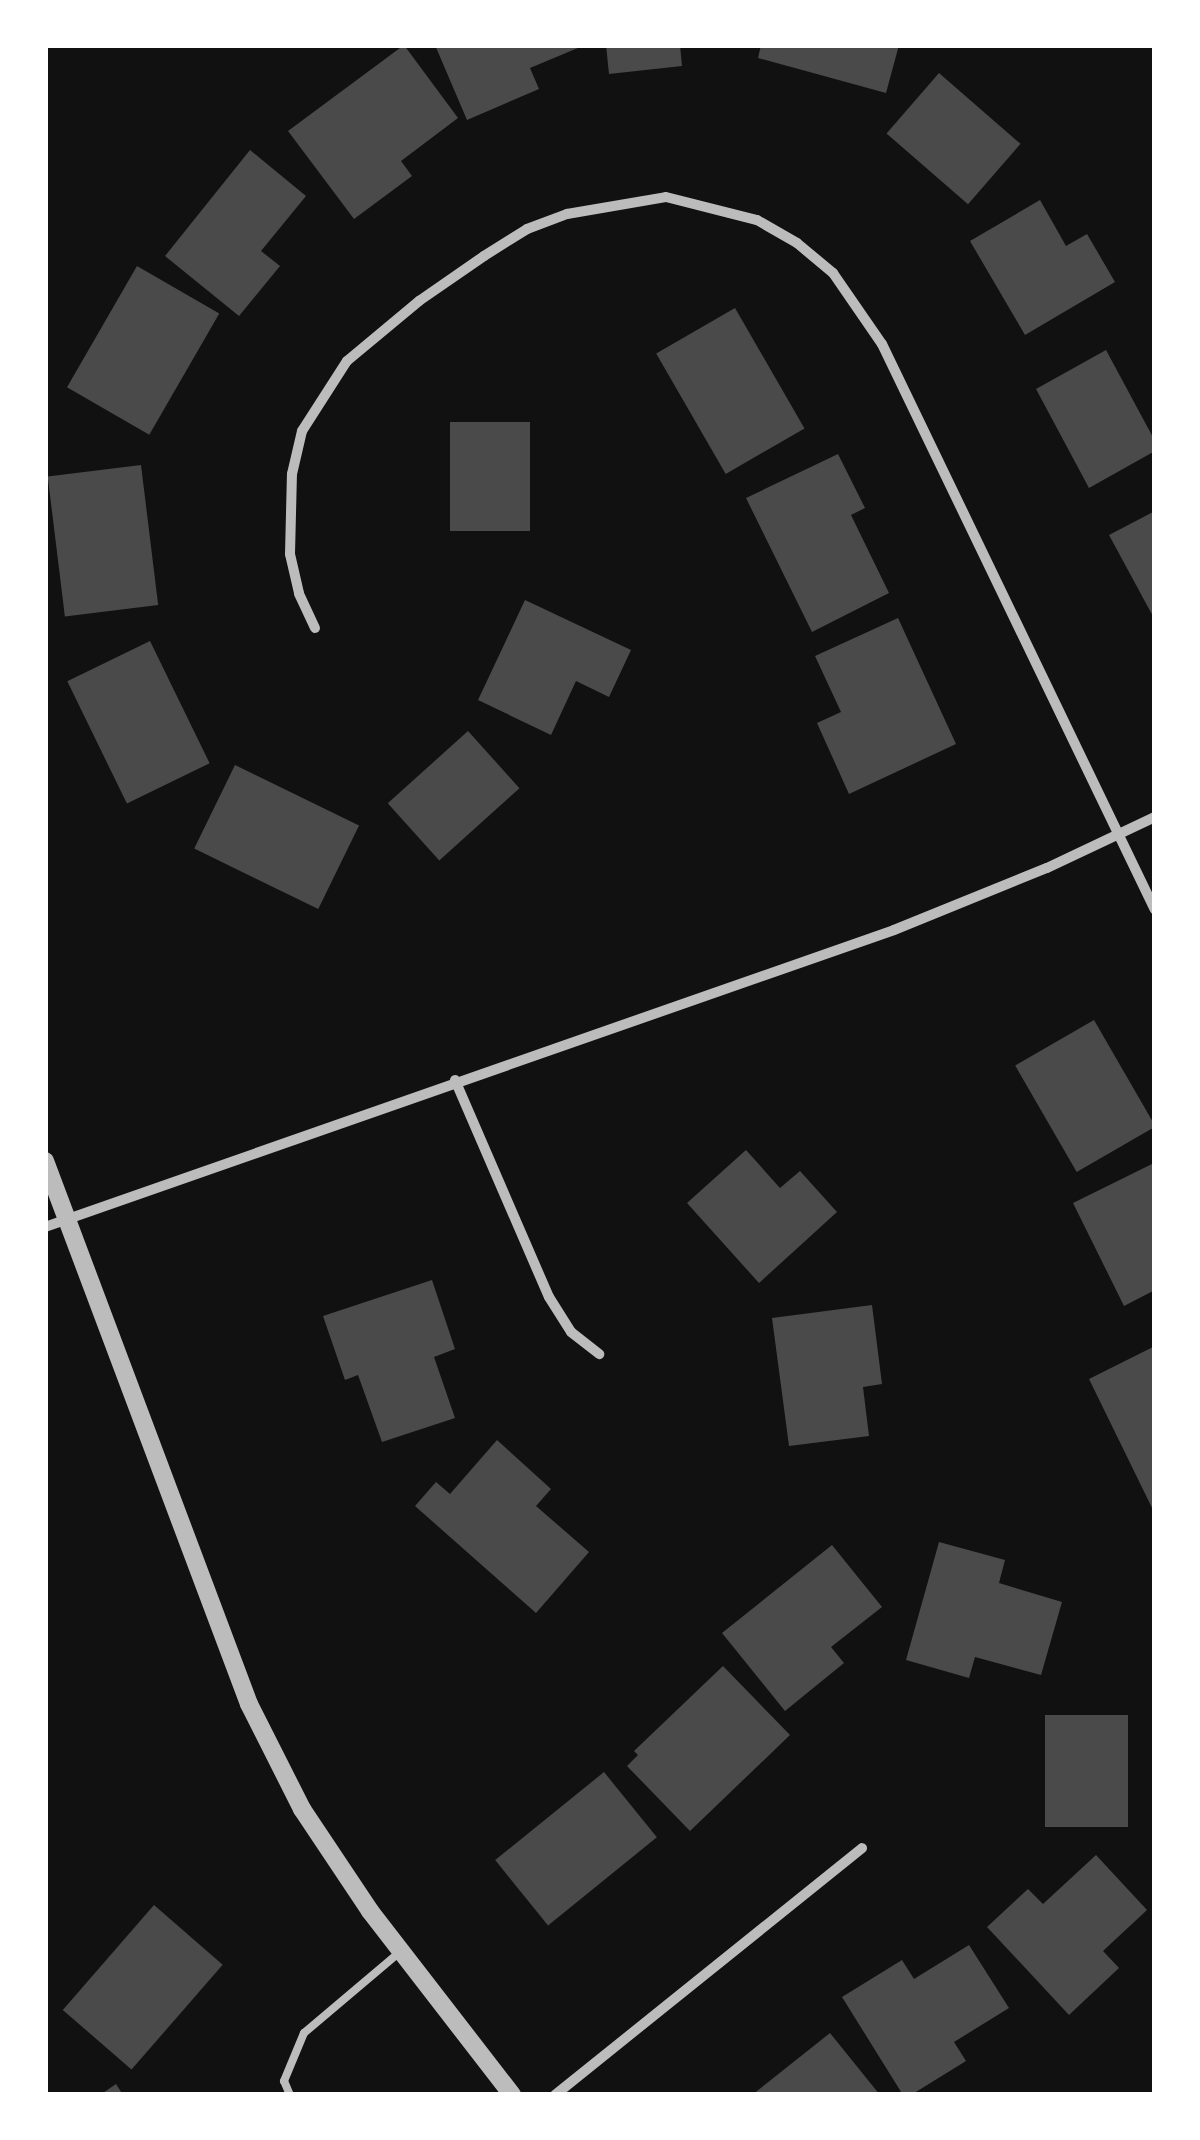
<!DOCTYPE html>
<html>
<head>
<meta charset="utf-8">
<style>
	body { margin:0 }
	#map { position:relative; width:1200px; height:2140px; overflow:hidden; background:#111; font-family:"Sofia Sans Condensed",sans-serif }
	div>[style] { position:absolute }
	.building>* { inset:0; background:#4a4a4a; transform-origin:0 0 }
	.service>* { height:8px; margin:-4px; padding:0 4px; transform-origin:4px; border-radius:4px; background:#bcbcbc }
	.minor>* { height:10px; margin:-5px; padding:0 5px; transform-origin:5px; border-radius:5px; background:#bcbcbc }
	.tertiary>* { height:18px; margin:-9px; padding:0 9px; transform-origin:9px; border-radius:9px; background:#bcbcbc }
	span { translate:-50% -50%; white-space:nowrap; text-align:center; line-height:1.15; -webkit-text-stroke:8px #fff; paint-order:stroke }
	.frame { position:absolute; inset:0; border:48px solid #fff; pointer-events:none }
</style>
</head>
<body>
<div id="map">
	<div class="building">
		<div style="clip-path:polygon(404px 45px,458px 118px,401px 161px,412px 176px,354px 219px,288px 131px)"></div>
		<div style="clip-path:polygon(435px 45px,585px 45px,530px 68px,539px 89px,467px 120px)"></div>
		<div style="clip-path:polygon(606px 45px,680px 45px,682px 66px,609px 74px)"></div>
		<div style="clip-path:polygon(761px 45px,899px 45px,886px 93px,758px 58px)"></div>
		<div style="left:939px;top:73px;width:108px;height:80px;rotate:41deg"></div>
		<div style="clip-path:polygon(250px 150px,306px 196px,261px 251px,280px 266px,239px 316px,165px 256px)"></div>
		<div style="clip-path:polygon(1040px 200px,1066px 246px,1087px 234px,1115px 282px,1025px 335px,970px 241px)"></div>
		<div style="left:137px;top:266px;width:95px;height:140px;rotate:30deg"></div>
		<div style="left:735px;top:308px;width:139px;height:91px;rotate:60deg"></div>
		<div style="clip-path:polygon(1106px 350px,1155px 441px,1155px 451px,1089px 488px,1036px 389px)"></div>
		<div style="left:450px;top:422px;width:80px;height:109px"></div>
		<div style="clip-path:polygon(838px 454px,865px 508px,851px 515px,889px 593px,812px 632px,746px 498px)"></div>
		<div style="left:141px;top:465px;width:141px;height:94px;rotate:83deg"></div>
		<div style="clip-path:polygon(1155px 511px,1155px 620px,1109px 535px)"></div>
		<div style="clip-path:polygon(525px 600px,631px 650px,609px 697px,576px 681px,551px 735px,478px 700px)"></div>
		<div style="clip-path:polygon(898px 618px,956px 744px,849px 794px,817px 723px,841px 712px,815px 656px)"></div>
		<div style="left:150px;top:641px;width:136px;height:92px;rotate:64deg"></div>
		<div style="left:468px;top:731px;width:77px;height:108px;rotate:48deg"></div>
		<div style="left:235px;top:765px;width:138px;height:93px;rotate:26deg"></div>
		<div style="left:1094px;top:1020px;width:123px;height:91px;rotate:60deg"></div>
		<div style="clip-path:polygon(746px 1150px,780px 1188px,800px 1171px,837px 1212px,759px 1283px,687px 1203px)"></div>
		<div style="clip-path:polygon(1152px 1164px,1155px 1290px,1124px 1306px,1073px 1203px)"></div>
		<div style="clip-path:polygon(432px 1280px,455px 1349px,434px 1357px,455px 1418px,382px 1442px,358px 1375px,345px 1380px,323px 1316px)"></div>
		<div style="clip-path:polygon(872px 1305px,882px 1384px,863px 1387px,869px 1436px,789px 1446px,772px 1318px)"></div>
		<div style="clip-path:polygon(1155px 1346px,1155px 1514px,1089px 1379px)"></div>
		<div style="clip-path:polygon(497px 1440px,551px 1489px,536px 1506px,589px 1552px,536px 1613px,415px 1506px,436px 1482px,450px 1494px)"></div>
		<div style="clip-path:polygon(939px 1542px,1005px 1560px,999px 1583px,1062px 1602px,1041px 1675px,975px 1657px,969px 1678px,906px 1660px)"></div>
		<div style="clip-path:polygon(832px 1545px,882px 1607px,831px 1647px,844px 1663px,785px 1711px,722px 1633px)"></div>
		<div style="clip-path:polygon(723px 1666px,790px 1735px,690px 1831px,627px 1766px,638px 1755px,634px 1751px)"></div>
		<div style="left:1045px;top:1715px;width:83px;height:112px"></div>
		<div style="left:604px;top:1772px;width:84px;height:140px;rotate:51deg"></div>
		<div style="clip-path:polygon(1096px 1855px,1147px 1910px,1103px 1951px,1119px 1968px,1069px 2015px,987px 1927px,1028px 1889px,1043px 1904px)"></div>
		<div style="left:154px;top:1905px;width:91px;height:139px;rotate:41deg"></div>
		<div style="clip-path:polygon(969px 1945px,1009px 2008px,954px 2042px,966px 2061px,911px 2095px,903px 2095px,842px 1997px,902px 1960px,914px 1979px)"></div>
		<div style="clip-path:polygon(830px 2033px,880px 2095px,752px 2095px)"></div>
		<div style="clip-path:polygon(116px 2084px,123px 2095px,100px 2095px)"></div>
	</div>
	<div class="service">
		<div style="left:290px;top:2095px;width:15px;rotate:-113deg"></div>
		<div style="left:284px;top:2081px;width:52px;rotate:-67.4deg"></div>
		<div style="left:304px;top:2033px;width:127px;rotate:-40.2deg"></div>
	</div>
	<div class="minor">
		<div style="left:315px;top:628px;width:38px;rotate:-115deg"></div>
		<div style="left:299px;top:593px;width:40px;rotate:-103deg"></div>
		<div style="left:290px;top:554px;width:80px;rotate:-88.6deg"></div>
		<div style="left:292px;top:474px;width:44px;rotate:-76.9deg"></div>
		<div style="left:302px;top:431px;width:83px;rotate:-57.3deg"></div>
		<div style="left:347px;top:361px;width:94px;rotate:-39.8deg"></div>
		<div style="left:419px;top:301px;width:79px;rotate:-34.7deg"></div>
		<div style="left:484px;top:256px;width:51px;rotate:-32.1deg"></div>
		<div style="left:527px;top:229px;width:43px;rotate:-20.6deg"></div>
		<div style="left:567px;top:214px;width:100px;rotate:-9.7deg"></div>
		<div style="left:666px;top:197px;width:94px;rotate:14.2deg"></div>
		<div style="left:757px;top:220px;width:46px;rotate:29.9deg"></div>
		<div style="left:797px;top:243px;width:47px;rotate:39.8deg"></div>
		<div style="left:833px;top:273px;width:86px;rotate:55.4deg"></div>
		<div style="left:882px;top:344px;width:628px;rotate:64.25deg"></div>
		<div style="left:455px;top:1080px;width:236px;rotate:66.6deg"></div>
		<div style="left:549px;top:1297px;width:41px;rotate:57.8deg"></div>
		<div style="left:571px;top:1332px;width:36px;rotate:38deg"></div>
		<div style="left:45px;top:1227px;width:899px;rotate:-19.28deg"></div>
		<div style="left:894px;top:930px;width:165px;rotate:-22.1deg"></div>
		<div style="left:1047px;top:868px;width:119px;rotate:-25.3deg"></div>
		<div style="left:555px;top:2095px;width:394px;rotate:-38.8deg"></div>
	</div>
	<div class="tertiary">
		<div style="left:45px;top:1161px;width:580px;rotate:69.41deg"></div>
		<div style="left:249px;top:1704px;width:118px;rotate:63.2deg"></div>
		<div style="left:302px;top:1809px;width:123px;rotate:56.3deg"></div>
		<div style="left:370px;top:1911px;width:232px;rotate:52.3deg"></div>
	</div>
	<div class="frame"></div>
</div>
</body>
</html>
